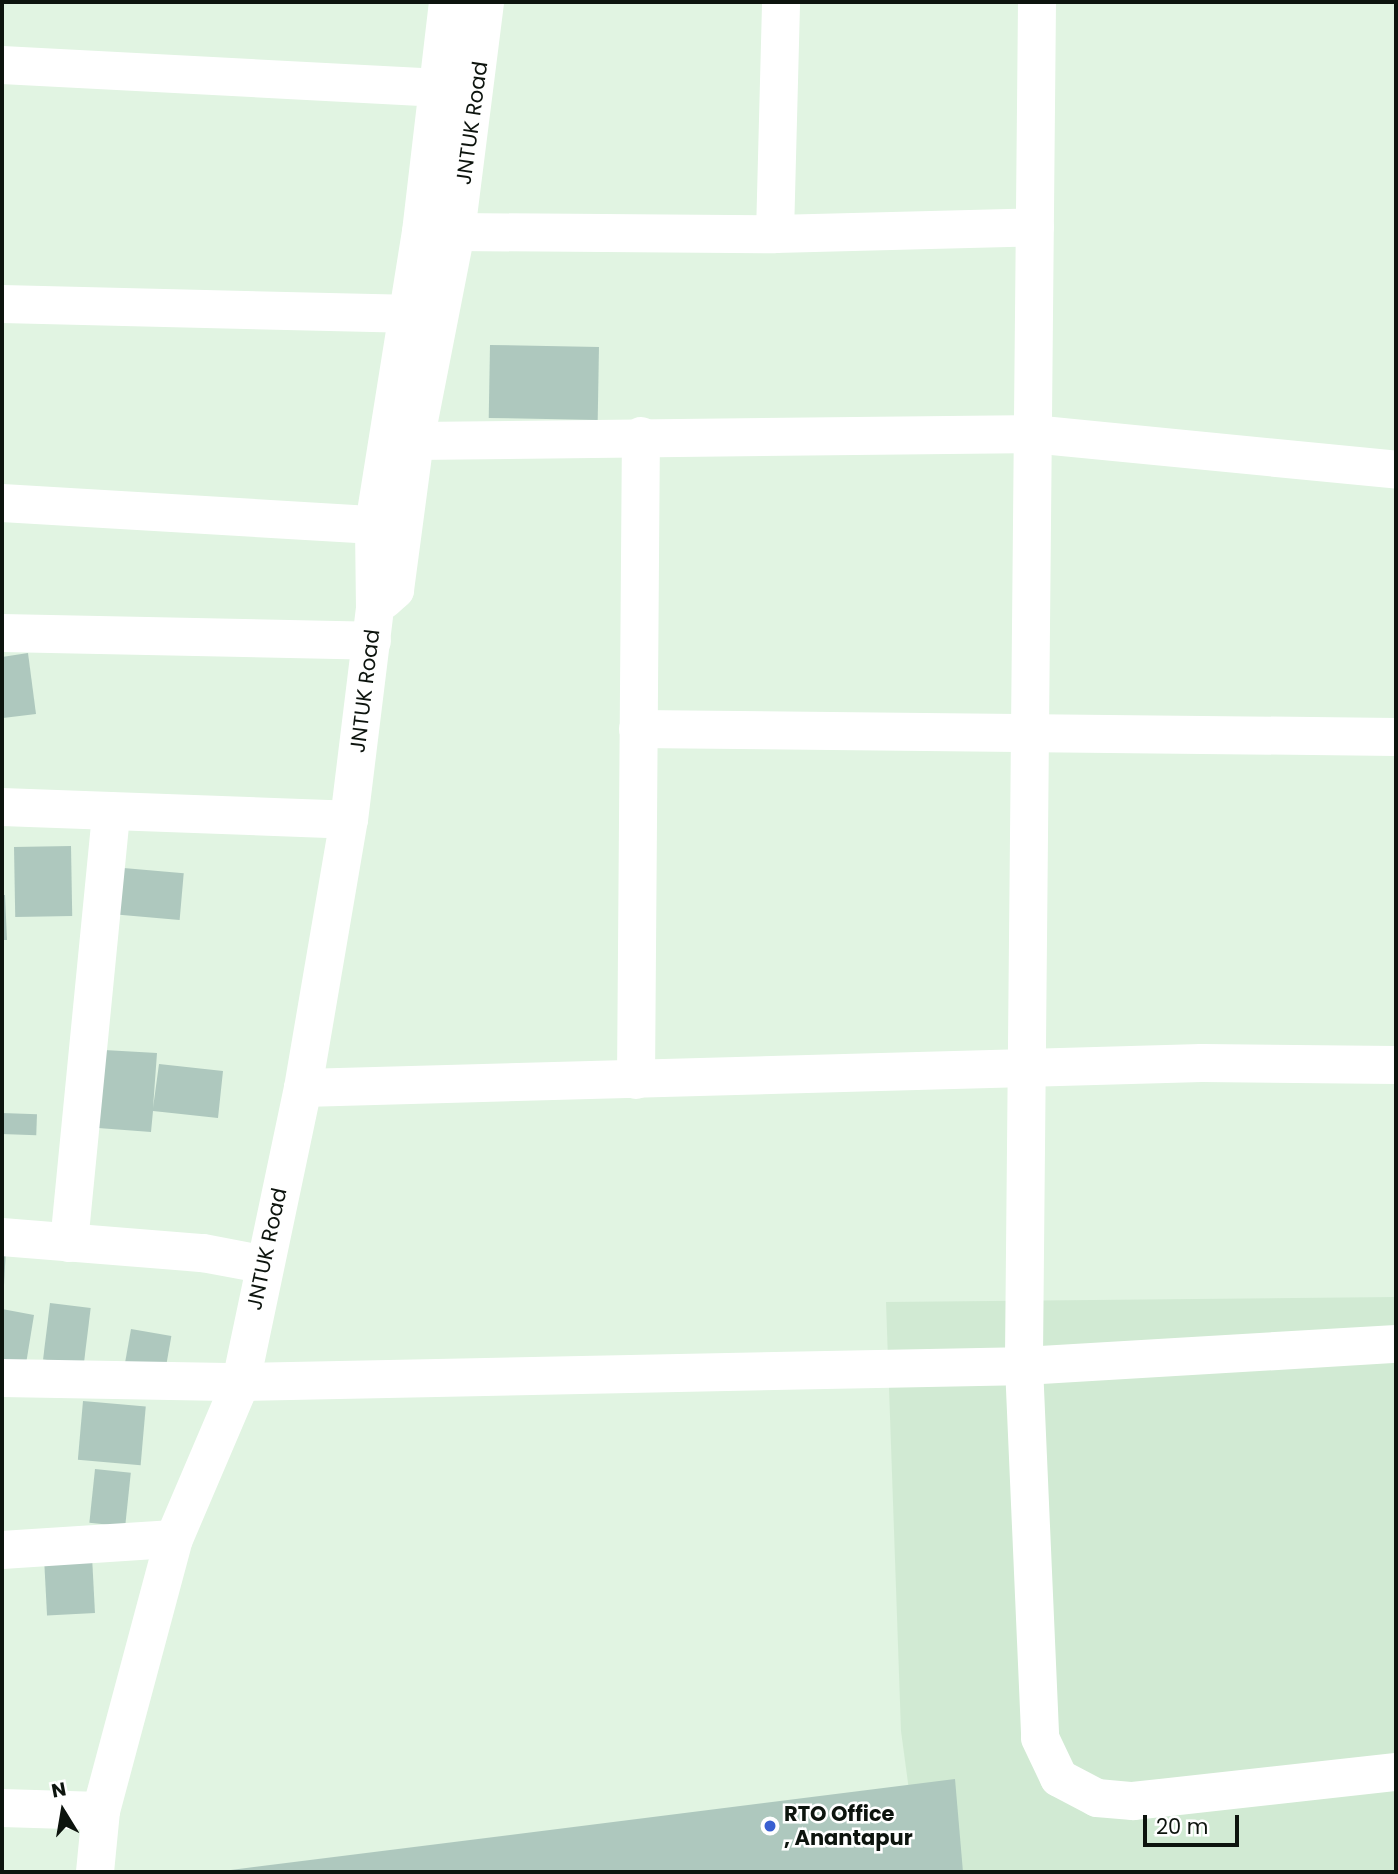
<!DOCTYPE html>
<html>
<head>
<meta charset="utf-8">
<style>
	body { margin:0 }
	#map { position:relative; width:1398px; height:1874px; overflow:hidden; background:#e1f4e2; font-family:Poppins,sans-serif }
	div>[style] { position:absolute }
	.built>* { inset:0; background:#d1ead3 }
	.building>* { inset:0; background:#aec8be; transform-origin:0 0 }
	.minor>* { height:38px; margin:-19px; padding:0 19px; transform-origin:19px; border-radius:19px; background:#fff }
	.dots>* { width:19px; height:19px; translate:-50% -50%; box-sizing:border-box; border:4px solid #fff; border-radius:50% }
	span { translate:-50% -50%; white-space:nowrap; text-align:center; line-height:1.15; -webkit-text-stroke:5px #fff; paint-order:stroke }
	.street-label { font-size:21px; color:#0d140e }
	.poi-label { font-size:21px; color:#0d140e; font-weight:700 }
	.left { translate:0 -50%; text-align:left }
	.frame { position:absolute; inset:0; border:4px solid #0d140e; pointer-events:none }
	.north { position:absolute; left:28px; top:1776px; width:70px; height:70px; -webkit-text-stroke:5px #fff; paint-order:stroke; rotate:349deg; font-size:19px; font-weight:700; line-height:28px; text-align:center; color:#0d140e }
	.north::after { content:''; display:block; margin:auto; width:24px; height:32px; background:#0d140e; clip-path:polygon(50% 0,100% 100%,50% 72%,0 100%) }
	.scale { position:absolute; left:1143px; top:1815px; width:96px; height:32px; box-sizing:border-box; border:4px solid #0d140e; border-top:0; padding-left:9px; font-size:21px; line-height:24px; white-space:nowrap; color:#0d140e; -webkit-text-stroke:5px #fff; paint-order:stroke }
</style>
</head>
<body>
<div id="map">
	<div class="built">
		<div style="clip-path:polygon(1396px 1297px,1396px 1872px,920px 1872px,901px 1731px,886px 1302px)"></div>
	</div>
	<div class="building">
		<div style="left:490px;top:345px;width:109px;height:73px;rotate:1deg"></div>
		<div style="clip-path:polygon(28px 653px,36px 714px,3px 718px,2px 657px)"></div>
		<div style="left:71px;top:846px;width:70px;height:57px;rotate:89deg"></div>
		<div style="left:112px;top:867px;width:72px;height:47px;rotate:5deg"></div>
		<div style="clip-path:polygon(2px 895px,5px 895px,7px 940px,2px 940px)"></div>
		<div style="clip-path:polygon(104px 1050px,157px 1053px,153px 1108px,159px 1064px,223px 1071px,218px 1118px,153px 1111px,151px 1132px,98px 1128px)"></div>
		<div style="left:2px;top:1113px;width:35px;height:21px;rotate:2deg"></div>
		<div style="clip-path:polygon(2px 1248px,6px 1248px,4px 1285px,2px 1284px)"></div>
		<div style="left:50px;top:1303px;width:41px;height:57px;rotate:7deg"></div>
		<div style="clip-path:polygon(2px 1309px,34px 1315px,25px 1370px,2px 1366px)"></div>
		<div style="left:131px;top:1329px;width:41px;height:44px;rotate:10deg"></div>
		<div style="left:83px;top:1401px;width:63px;height:59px;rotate:5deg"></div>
		<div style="left:95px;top:1469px;width:36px;height:54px;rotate:6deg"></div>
		<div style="left:92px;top:1556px;width:57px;height:48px;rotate:87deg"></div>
		<div style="clip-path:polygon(955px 1779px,963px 1872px,223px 1872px,223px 1871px)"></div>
	</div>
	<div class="minor">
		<div style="left:1037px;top:2px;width:1364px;rotate:90.55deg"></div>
		<div style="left:1024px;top:1366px;width:373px;rotate:-3.4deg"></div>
		<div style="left:2px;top:65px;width:439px;rotate:3deg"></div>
		<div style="left:456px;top:232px;width:319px;rotate:0.4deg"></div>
		<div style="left:775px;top:234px;width:232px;rotate:-88.5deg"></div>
		<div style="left:775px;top:234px;width:260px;rotate:-1.5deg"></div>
		<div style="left:2px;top:304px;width:403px;rotate:1.4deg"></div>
		<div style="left:415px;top:441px;width:617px;rotate:-0.65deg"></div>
		<div style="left:1032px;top:434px;width:366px;rotate:5.6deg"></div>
		<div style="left:2px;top:503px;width:373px;rotate:3.4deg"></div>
		<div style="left:384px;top:600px;width:15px;rotate:-42deg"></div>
		<div style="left:395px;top:590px;width:150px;rotate:-82.4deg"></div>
		<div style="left:415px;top:441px;width:213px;rotate:-78.9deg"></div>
		<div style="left:456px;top:232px;width:232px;rotate:-82.8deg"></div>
		<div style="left:2px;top:633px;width:370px;rotate:1.2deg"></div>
		<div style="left:638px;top:729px;width:758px;rotate:0.6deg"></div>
		<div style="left:2px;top:807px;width:347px;rotate:2.1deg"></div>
		<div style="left:636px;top:1080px;width:644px;rotate:-89.56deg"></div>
		<div style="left:303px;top:1088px;width:899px;rotate:-1.59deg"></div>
		<div style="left:1202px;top:1063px;width:194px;rotate:0.6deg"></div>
		<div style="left:2px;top:1237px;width:202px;rotate:4.6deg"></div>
		<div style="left:203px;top:1253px;width:59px;rotate:10.7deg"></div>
		<div style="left:69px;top:1243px;width:434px;rotate:-84.4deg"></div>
		<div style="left:2px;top:1378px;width:239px;rotate:1deg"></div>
		<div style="left:241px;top:1382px;width:783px;rotate:-1.17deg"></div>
		<div style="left:1024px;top:1366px;width:372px;rotate:87.5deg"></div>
		<div style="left:1040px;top:1738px;width:44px;rotate:64.6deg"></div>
		<div style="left:1059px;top:1778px;width:43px;rotate:27.8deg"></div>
		<div style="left:1097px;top:1798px;width:36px;rotate:5deg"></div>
		<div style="left:1133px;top:1801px;width:265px;rotate:-6.3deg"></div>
		<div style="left:2px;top:1550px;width:172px;rotate:-3.7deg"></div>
		<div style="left:2px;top:1808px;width:99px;rotate:1.7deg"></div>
		<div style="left:95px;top:1872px;width:61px;rotate:-84.4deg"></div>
		<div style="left:101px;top:1811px;width:282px;rotate:-75deg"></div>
		<div style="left:174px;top:1539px;width:171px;rotate:-66.9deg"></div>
		<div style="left:241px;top:1382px;width:300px;rotate:-78.1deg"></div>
		<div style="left:303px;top:1088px;width:272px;rotate:-80.3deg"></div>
		<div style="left:349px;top:820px;width:213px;rotate:-83deg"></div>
		<div style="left:375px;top:609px;width:84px;rotate:-90.7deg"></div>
		<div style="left:374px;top:525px;width:297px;rotate:-80.9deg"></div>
		<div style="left:421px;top:232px;width:232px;rotate:-83.3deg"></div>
	</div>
	<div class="dots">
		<div style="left:770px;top:1826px;background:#3960d1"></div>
	</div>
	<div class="street-label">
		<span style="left:472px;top:123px;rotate:-82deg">JNTUK Road</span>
		<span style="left:365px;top:691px;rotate:-83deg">JNTUK Road</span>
		<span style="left:267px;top:1249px;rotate:-78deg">JNTUK Road</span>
	</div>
	<div class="poi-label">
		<span class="left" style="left:784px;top:1826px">RTO Office<br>, Anantapur</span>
	</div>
	<div class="frame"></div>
	<div class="north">N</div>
	<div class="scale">20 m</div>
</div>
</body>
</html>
